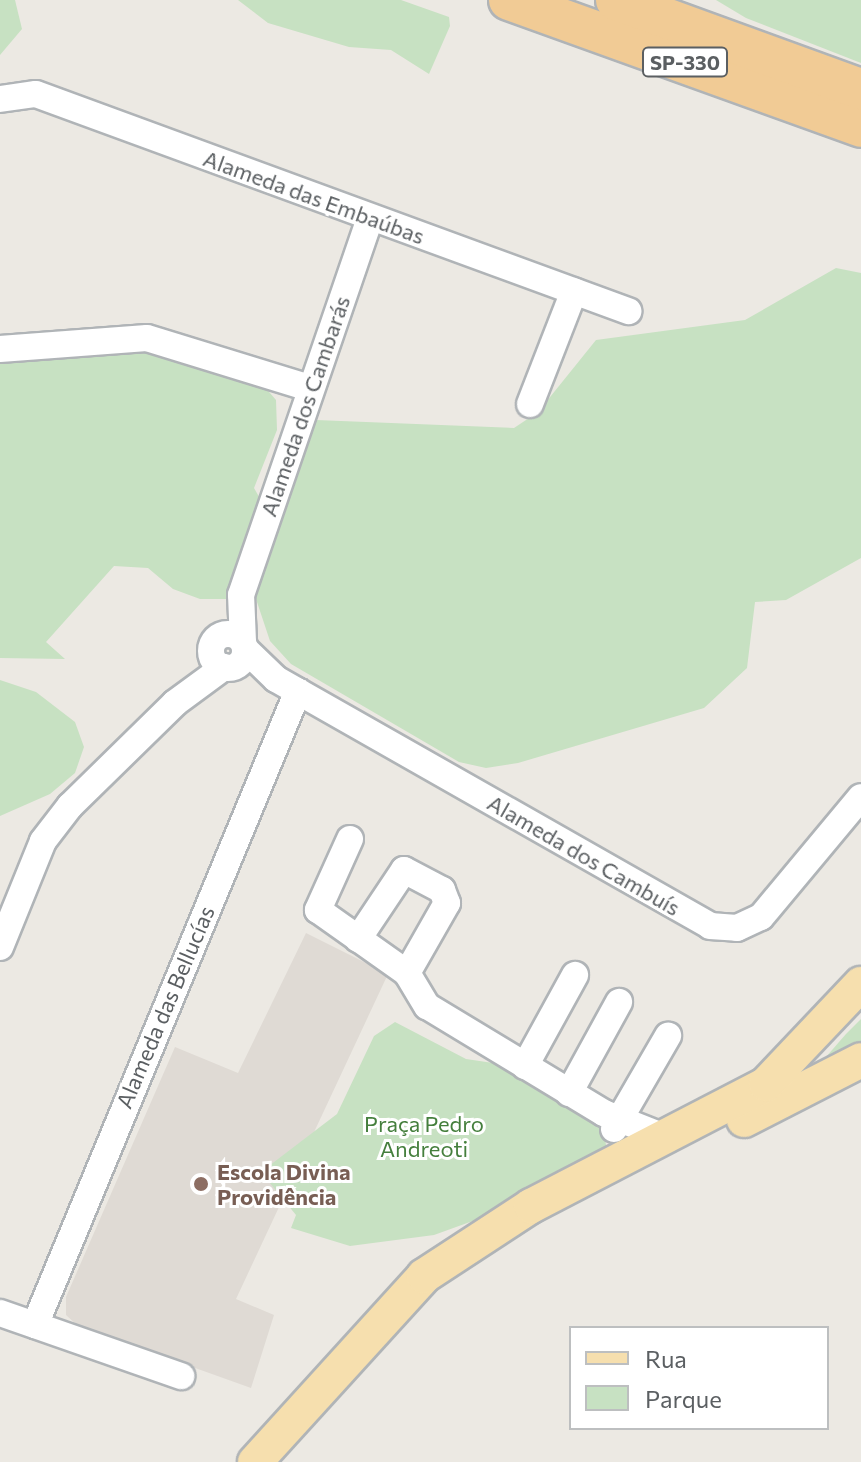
<!DOCTYPE html>
<html>
<head>
<meta charset="utf-8">
<style>
	body { margin:0 }
	#map { position:relative; width:861px; height:1462px; overflow:hidden; background:#ece9e3; font-family:Commissioner,sans-serif }
	div>[style] { position:absolute }
	.education>* { inset:0; background:#dfdad4 }
	.green>* { inset:0; background:#c7e1c2 }
	.roads { filter:drop-shadow(2px 0 #b0b4b7) drop-shadow(-2px 0 #b0b4b7) drop-shadow(0 2px #b0b4b7) drop-shadow(0 -2px #b0b4b7) }
	.minor>* { height:26px; margin:-13px; padding:0 13px; transform-origin:13px; border-radius:13px; background:#fff }
	.minor>.ring { margin:-13px; padding:0; box-sizing:content-box; background:none; border:26px solid #fff; border-radius:50% }
	.major>* { height:34px; margin:-17px; padding:0 17px; transform-origin:17px; border-radius:17px; background:#f6dfae }
	.highway>* { height:40px; margin:-20px; padding:0 20px; transform-origin:20px; border-radius:20px; background:#f1cb95 }
	.dots>* { width:22px; height:22px; translate:-50% -50%; box-sizing:border-box; border:4px solid #fff; border-radius:50% }
	span { translate:-50% -50%; white-space:nowrap; text-align:center; line-height:1.15; -webkit-text-stroke:6px #fff; paint-order:stroke }
	.shield-label span { padding:2px 6px; background:#fff; border:2px solid; border-radius:6px; -webkit-text-stroke-width:0 }
	.shield-label { font-size:20px; color:#5b5f62; font-weight:700 }
	.street-label { font-size:22px; color:#5b5f62 }
	.park-label { font-size:22px; color:#457f3d }
	.education-label { font-size:22px; color:#785e54; font-weight:700 }
	.left { translate:0 -50%; text-align:left }
	.legend { position:absolute; left:569px; top:1326px; width:260px; height:104px; box-sizing:border-box; background:#fff; border:2px solid #bdbfc0; margin:0; padding:10px 14px; list-style:none; font-size:24px; color:#5b5f62 }
	.legend li { display:flex; align-items:center; gap:16px; height:40px }
	.legend b { width:40px; border:2px solid #bdbfc0 }
</style>
</head>
<body>
<div id="map">
	<div class="education">
		<div style="clip-path:polygon(306px 933px,388px 974px,236px 1299px,274px 1315px,251px 1388px,78px 1326px,66px 1315px,66px 1297px,175px 1047px,238px 1073px)"></div>
	</div>
	<div class="green">
		<div style="clip-path:polygon(0 0,15px 0,22px 29px,0 55px)"></div>
		<div style="clip-path:polygon(238px 0,401px 0,449px 17px,450px 26px,429px 74px,391px 50px,349px 47px,268px 23px)"></div>
		<div style="clip-path:polygon(716px 0,861px 0,861px 63px,746px 18px)"></div>
		<div style="clip-path:polygon(836px 268px,861px 273px,861px 558px,786px 600px,755px 602px,747px 668px,704px 708px,518px 763px,486px 768px,459px 762px,291px 664px,270px 641px,256px 599px,200px 599px,173px 589px,148px 568px,114px 566px,46px 642px,65px 659px,0 658px,0 348px,138px 341px,251px 371px,276px 400px,277px 430px,254px 488px,266px 509px,302px 433px,316px 420px,514px 428px,538px 412px,596px 340px,745px 320px)"></div>
		<div style="clip-path:polygon(0 680px,36px 692px,75px 722px,84px 747px,75px 773px,50px 794px,0 816px)"></div>
		<div style="clip-path:polygon(861px 1019px,861px 1044px,805px 1081px,846px 1034px)"></div>
		<div style="clip-path:polygon(395px 1022px,466px 1059px,520px 1067px,602px 1124px,611px 1171px,434px 1235px,350px 1246px,291px 1228px,296px 1215px,261px 1172px,337px 1114px,374px 1036px)"></div>
	</div>
	<div class="roads">
		<div class="minor">
			<div style="left:0;top:99px;width:36px;rotate:-8deg"></div>
			<div style="left:36px;top:94px;width:631px;rotate:20.13deg"></div>
			<div style="left:0;top:349px;width:147px;rotate:-4.3deg"></div>
			<div style="left:147px;top:338px;width:170px;rotate:17.1deg"></div>
			<div style="left:530px;top:404px;width:121px;rotate:-68.7deg"></div>
			<div class="ring" style="left:211px;top:634px;width:8px;height:8px"></div>
			<div style="left:243px;top:642px;width:47px;rotate:-92.4deg"></div>
			<div style="left:241px;top:595px;width:398px;rotate:-71.1deg"></div>
			<div style="left:245px;top:649px;width:43px;rotate:44.1deg"></div>
			<div style="left:276px;top:679px;width:499px;rotate:29.6deg"></div>
			<div style="left:710px;top:926px;width:27px;rotate:4deg"></div>
			<div style="left:737px;top:928px;width:26px;rotate:-25deg"></div>
			<div style="left:761px;top:917px;width:156px;rotate:-50.2deg"></div>
			<div style="left:350px;top:839px;width:78px;rotate:114.3deg"></div>
			<div style="left:318px;top:910px;width:109px;rotate:35.3deg"></div>
			<div style="left:358px;top:939px;width:83px;rotate:-56.3deg"></div>
			<div style="left:404px;top:870px;width:43px;rotate:27.8deg"></div>
			<div style="left:442px;top:890px;width:14px;rotate:69deg"></div>
			<div style="left:447px;top:903px;width:81px;rotate:119.7deg"></div>
			<div style="left:407px;top:973px;width:39px;rotate:59deg"></div>
			<div style="left:427px;top:1006px;width:207px;rotate:31.2deg"></div>
			<div style="left:604px;top:1113px;width:68px;rotate:21.6deg"></div>
			<div style="left:0;top:947px;width:114px;rotate:-67.9deg"></div>
			<div style="left:43px;top:841px;width:44px;rotate:-52.4deg"></div>
			<div style="left:70px;top:806px;width:147px;rotate:-44.4deg"></div>
			<div style="left:175px;top:703px;width:61px;rotate:-36.3deg"></div>
			<div style="left:525px;top:1066px;width:104px;rotate:-61.2deg"></div>
			<div style="left:569px;top:1093px;width:104px;rotate:-61.2deg"></div>
			<div style="left:614px;top:1129px;width:108px;rotate:-59.9deg"></div>
			<div style="left:0;top:1313px;width:192px;rotate:19.2deg"></div>
			<div style="left:35px;top:1325px;width:686px;rotate:-67.47deg"></div>
		</div>
		<div class="major">
			<div style="left:744px;top:1120px;width:131px;rotate:-27.1deg"></div>
			<div style="left:255px;top:1462px;width:251px;rotate:-47.7deg"></div>
			<div style="left:424px;top:1276px;width:128px;rotate:-33.2deg"></div>
			<div style="left:531px;top:1206px;width:265px;rotate:-27.4deg"></div>
			<div style="left:766px;top:1084px;width:138px;rotate:-46.5deg"></div>
		</div>
		<div class="highway">
			<div style="left:509px;top:0;width:374px;rotate:19.8deg"></div>
			<div style="left:616px;top:0;width:261px;rotate:20deg"></div>
		</div>
	</div>
	<div class="dots">
		<div style="left:201px;top:1184px;background:#8d6e63"></div>
	</div>
	<div class="shield-label">
		<span style="left:685px;top:62px">SP-330</span>
	</div>
	<div class="street-label">
		<span style="left:314px;top:197px;rotate:20deg">Alameda das Embaúbas</span>
		<span style="left:305px;top:406px;rotate:-71deg">Alameda dos Cambarás</span>
		<span style="left:584px;top:855px;rotate:30deg">Alameda dos Cambuís</span>
		<span style="left:165px;top:1007px;rotate:-67deg">Alameda das Bellucías</span>
	</div>
	<div class="park-label">
		<span style="left:424px;top:1136px">Praça Pedro<br>Andreoti</span>
	</div>
	<div class="education-label">
		<span class="left" style="left:217px;top:1184px">Escola Divina<br>Providência</span>
	</div>
	<ul class="legend">
	<li><b style="height:10px;background:#f6dfae"></b>Rua</li>
	<li><b style="height:22px;background:#c7e1c2"></b>Parque</li>
	</ul>
</div>
</body>
</html>
